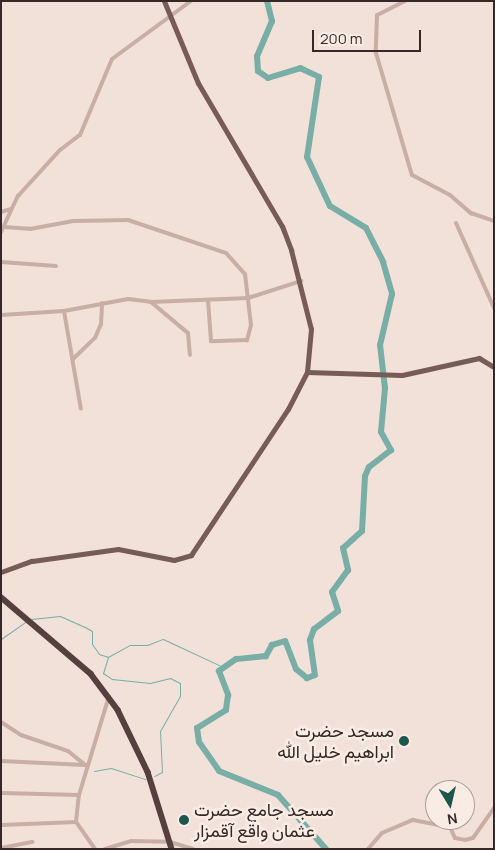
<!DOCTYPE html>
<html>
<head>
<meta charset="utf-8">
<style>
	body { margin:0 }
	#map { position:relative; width:495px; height:850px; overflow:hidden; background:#f1e1d9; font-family:Manrope,Vazirmatn,sans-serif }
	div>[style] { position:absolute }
	.stream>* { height:1px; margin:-0.5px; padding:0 0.5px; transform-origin:0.5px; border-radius:0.5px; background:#78aea5 }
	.river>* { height:6px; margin:-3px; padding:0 3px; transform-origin:3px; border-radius:3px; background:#78aea5 }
	.minor>* { height:4px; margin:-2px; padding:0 2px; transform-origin:2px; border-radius:2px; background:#c9aea5 }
	.major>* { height:5px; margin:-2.5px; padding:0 2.5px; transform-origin:2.5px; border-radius:2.5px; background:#775b57 }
	.highway>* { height:5.5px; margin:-2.75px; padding:0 2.75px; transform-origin:2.75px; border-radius:2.75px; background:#56403e }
	.dots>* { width:14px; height:14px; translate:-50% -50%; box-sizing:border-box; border:2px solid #f9ece5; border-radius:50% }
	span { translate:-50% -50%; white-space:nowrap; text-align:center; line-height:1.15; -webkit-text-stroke:5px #f9ece5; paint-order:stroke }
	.poi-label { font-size:18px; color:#352826 }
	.right { translate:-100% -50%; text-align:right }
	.left { translate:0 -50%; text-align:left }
	.frame { position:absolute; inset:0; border:2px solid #352826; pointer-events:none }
	.north { position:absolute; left:425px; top:780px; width:50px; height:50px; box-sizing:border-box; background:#f9ece5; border:1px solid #ab9e99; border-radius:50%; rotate:171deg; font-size:14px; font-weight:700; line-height:20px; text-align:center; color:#352826 }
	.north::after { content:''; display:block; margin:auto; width:18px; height:22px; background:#1c564d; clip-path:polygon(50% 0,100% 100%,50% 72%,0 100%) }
	.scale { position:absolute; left:312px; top:30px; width:109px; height:22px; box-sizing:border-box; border:2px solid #352826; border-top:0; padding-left:6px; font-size:15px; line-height:18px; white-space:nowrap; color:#352826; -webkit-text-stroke:4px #f9ece5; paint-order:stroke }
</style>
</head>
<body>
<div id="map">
	<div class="stream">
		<div style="left:31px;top:619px;width:29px;rotate:-6deg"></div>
		<div style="left:60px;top:616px;width:27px;rotate:24deg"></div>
		<div style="left:85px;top:627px;width:8px;rotate:30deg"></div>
		<div style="left:92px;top:631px;width:13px;rotate:90deg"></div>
		<div style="left:92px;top:644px;width:12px;rotate:55deg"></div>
		<div style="left:99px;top:654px;width:9px;rotate:18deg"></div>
		<div style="left:108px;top:657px;width:25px;rotate:-29deg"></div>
		<div style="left:130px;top:645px;width:17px"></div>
		<div style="left:147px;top:645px;width:17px;rotate:-21deg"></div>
		<div style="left:163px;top:639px;width:66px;rotate:25deg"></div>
		<div style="left:1px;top:639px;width:32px;rotate:-35deg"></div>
		<div style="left:108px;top:657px;width:17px;rotate:107deg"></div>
		<div style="left:103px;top:673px;width:11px;rotate:34deg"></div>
		<div style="left:112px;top:679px;width:38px;rotate:6deg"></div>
		<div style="left:150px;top:683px;width:21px;rotate:-14deg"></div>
		<div style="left:170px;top:678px;width:11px;rotate:27deg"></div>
		<div style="left:180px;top:683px;width:13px;rotate:90deg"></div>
		<div style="left:180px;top:696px;width:40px;rotate:119.7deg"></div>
		<div style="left:160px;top:731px;width:41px;rotate:87.2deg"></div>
		<div style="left:162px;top:772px;width:9px;rotate:153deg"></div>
		<div style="left:94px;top:771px;width:17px;rotate:-10deg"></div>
		<div style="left:111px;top:768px;width:36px;rotate:18deg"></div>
	</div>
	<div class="river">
		<div style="left:267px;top:1px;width:21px;rotate:76deg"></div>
		<div style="left:272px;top:21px;width:38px;rotate:113deg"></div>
		<div style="left:257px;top:56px;width:15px;rotate:86deg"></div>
		<div style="left:258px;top:71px;width:12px;rotate:35deg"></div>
		<div style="left:268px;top:78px;width:34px;rotate:-17deg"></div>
		<div style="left:300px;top:68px;width:21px;rotate:25deg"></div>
		<div style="left:319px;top:77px;width:81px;rotate:98.5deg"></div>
		<div style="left:307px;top:157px;width:54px;rotate:64.9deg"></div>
		<div style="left:330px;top:206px;width:42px;rotate:31.4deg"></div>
		<div style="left:366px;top:228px;width:38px;rotate:63deg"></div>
		<div style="left:383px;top:262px;width:33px;rotate:74deg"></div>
		<div style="left:392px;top:294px;width:52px;rotate:103.2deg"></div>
		<div style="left:380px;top:345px;width:43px;rotate:83.4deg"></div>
		<div style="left:385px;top:388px;width:44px;rotate:95.2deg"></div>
		<div style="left:381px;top:432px;width:21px;rotate:61deg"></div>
		<div style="left:391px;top:450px;width:28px;rotate:142deg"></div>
		<div style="left:369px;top:467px;width:10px;rotate:114deg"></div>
		<div style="left:365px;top:476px;width:55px;rotate:93.1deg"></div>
		<div style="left:362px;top:531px;width:25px;rotate:138deg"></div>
		<div style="left:343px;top:548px;width:23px;rotate:77deg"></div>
		<div style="left:348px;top:570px;width:27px;rotate:126deg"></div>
		<div style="left:332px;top:592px;width:20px;rotate:72deg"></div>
		<div style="left:338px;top:611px;width:30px;rotate:143deg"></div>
		<div style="left:314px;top:629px;width:12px;rotate:110deg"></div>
		<div style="left:310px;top:640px;width:35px;rotate:82deg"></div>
		<div style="left:315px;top:675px;width:9px;rotate:159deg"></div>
		<div style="left:307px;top:678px;width:14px;rotate:-141deg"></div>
		<div style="left:296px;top:669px;width:30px;rotate:-111deg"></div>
		<div style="left:285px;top:641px;width:14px;rotate:163deg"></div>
		<div style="left:272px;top:645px;width:13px;rotate:119deg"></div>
		<div style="left:266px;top:656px;width:30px;rotate:174deg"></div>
		<div style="left:236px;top:659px;width:21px;rotate:145deg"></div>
		<div style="left:219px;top:671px;width:26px;rotate:69deg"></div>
		<div style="left:228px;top:695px;width:15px;rotate:98deg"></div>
		<div style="left:226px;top:710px;width:34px;rotate:148deg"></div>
		<div style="left:197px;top:728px;width:14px;rotate:82deg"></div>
		<div style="left:199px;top:742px;width:35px;rotate:55deg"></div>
		<div style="left:219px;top:771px;width:64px;rotate:22.1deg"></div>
		<div style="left:278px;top:795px;width:72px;rotate:48.4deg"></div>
	</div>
	<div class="minor">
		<div style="left:405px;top:1px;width:31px;rotate:153deg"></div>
		<div style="left:377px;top:15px;width:38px;rotate:92deg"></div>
		<div style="left:376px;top:53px;width:127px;rotate:73.6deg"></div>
		<div style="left:412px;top:175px;width:43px;rotate:27.8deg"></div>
		<div style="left:450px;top:195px;width:28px;rotate:41deg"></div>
		<div style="left:471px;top:213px;width:24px;rotate:19deg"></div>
		<div style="left:1px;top:212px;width:10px;rotate:-17deg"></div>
		<div style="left:456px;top:223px;width:93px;rotate:65.9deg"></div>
		<div style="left:4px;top:227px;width:26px;rotate:4deg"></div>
		<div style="left:30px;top:229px;width:44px;rotate:-10.5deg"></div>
		<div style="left:73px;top:221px;width:55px;rotate:-1deg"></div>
		<div style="left:128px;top:220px;width:103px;rotate:18.6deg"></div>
		<div style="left:226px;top:253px;width:28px;rotate:48deg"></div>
		<div style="left:245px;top:274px;width:51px;rotate:83.3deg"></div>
		<div style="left:251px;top:325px;width:16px;rotate:105deg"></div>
		<div style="left:247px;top:340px;width:36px;rotate:178deg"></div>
		<div style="left:211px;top:341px;width:41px;rotate:-94.2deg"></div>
		<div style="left:1px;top:232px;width:40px;rotate:-65deg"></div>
		<div style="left:18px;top:196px;width:62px;rotate:-47.6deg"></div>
		<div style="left:60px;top:150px;width:25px;rotate:-37deg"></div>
		<div style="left:80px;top:135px;width:82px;rotate:-67.2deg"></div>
		<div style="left:112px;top:59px;width:98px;rotate:-36.3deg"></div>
		<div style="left:1px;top:262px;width:55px;rotate:4.2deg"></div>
		<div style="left:151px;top:302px;width:48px;rotate:40deg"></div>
		<div style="left:188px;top:333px;width:22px;rotate:85deg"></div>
		<div style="left:64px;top:311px;width:99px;rotate:80.2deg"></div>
		<div style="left:1px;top:315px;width:63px;rotate:-3.6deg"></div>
		<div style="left:64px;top:311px;width:65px;rotate:-10.6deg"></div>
		<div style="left:128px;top:299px;width:23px;rotate:7deg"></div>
		<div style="left:151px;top:302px;width:97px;rotate:-2.4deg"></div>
		<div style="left:248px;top:298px;width:56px;rotate:-17.8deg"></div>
		<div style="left:73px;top:359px;width:30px;rotate:-44deg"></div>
		<div style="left:95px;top:338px;width:15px;rotate:-67deg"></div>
		<div style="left:101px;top:324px;width:21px;rotate:-87deg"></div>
		<div style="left:1px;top:722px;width:24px;rotate:33deg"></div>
		<div style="left:21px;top:735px;width:50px;rotate:18.8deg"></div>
		<div style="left:68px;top:751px;width:22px;rotate:39deg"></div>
		<div style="left:1px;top:761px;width:84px;rotate:2.7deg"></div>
		<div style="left:1px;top:793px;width:78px;rotate:1.5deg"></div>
		<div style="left:1px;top:825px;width:75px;rotate:-2.3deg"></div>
		<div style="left:1px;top:848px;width:32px;rotate:-11deg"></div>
		<div style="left:95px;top:849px;width:33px;rotate:-125deg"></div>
		<div style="left:76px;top:822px;width:27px;rotate:-84deg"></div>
		<div style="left:79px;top:795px;width:103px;rotate:-73.1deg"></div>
		<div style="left:105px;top:849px;width:27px;rotate:-17deg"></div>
		<div style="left:131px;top:841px;width:39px;rotate:1deg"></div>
		<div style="left:170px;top:842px;width:24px;rotate:17deg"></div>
		<div style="left:368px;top:849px;width:21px;rotate:-49deg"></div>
		<div style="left:382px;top:833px;width:34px;rotate:-23deg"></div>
		<div style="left:413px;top:820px;width:38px;rotate:11deg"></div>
		<div style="left:450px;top:827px;width:12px;rotate:66deg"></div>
		<div style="left:455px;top:838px;width:10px;rotate:11deg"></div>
		<div style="left:465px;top:840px;width:8px;rotate:-14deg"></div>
		<div style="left:473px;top:838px;width:37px;rotate:-55deg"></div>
	</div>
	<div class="major">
		<div style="left:164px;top:1px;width:89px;rotate:67.5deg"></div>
		<div style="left:198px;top:83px;width:166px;rotate:59.6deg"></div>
		<div style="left:282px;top:226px;width:26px;rotate:69deg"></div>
		<div style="left:291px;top:250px;width:81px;rotate:75.8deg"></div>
		<div style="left:311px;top:329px;width:43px;rotate:95.3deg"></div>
		<div style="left:307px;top:372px;width:95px;rotate:1.8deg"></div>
		<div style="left:402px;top:375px;width:79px;rotate:-12.4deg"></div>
		<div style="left:479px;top:358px;width:17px;rotate:31deg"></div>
		<div style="left:1px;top:572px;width:33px;rotate:-20deg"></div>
		<div style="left:32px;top:561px;width:87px;rotate:-7.9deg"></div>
		<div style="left:118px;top:549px;width:57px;rotate:11.1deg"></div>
		<div style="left:174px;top:560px;width:18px;rotate:-16deg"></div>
		<div style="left:191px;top:555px;width:175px;rotate:-56.4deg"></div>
		<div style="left:288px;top:409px;width:42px;rotate:-62.8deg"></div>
	</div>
	<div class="highway">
		<div style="left:1px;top:597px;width:118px;rotate:40.5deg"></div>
		<div style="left:91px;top:674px;width:45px;rotate:53.1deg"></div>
		<div style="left:118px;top:710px;width:69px;rotate:64.2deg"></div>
		<div style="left:148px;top:772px;width:81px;rotate:72.7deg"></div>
	</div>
	<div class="dots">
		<div style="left:404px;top:741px;background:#1c564d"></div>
		<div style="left:184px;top:820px;background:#1c564d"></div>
	</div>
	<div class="poi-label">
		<span class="right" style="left:394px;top:741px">مسجد حضرت<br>ابراهیم خلیل الله</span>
		<span class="left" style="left:194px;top:820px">مسجد جامع حضرت<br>عثمان واقع آقمزار</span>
	</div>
	<div class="frame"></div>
	<div class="north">N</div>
	<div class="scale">200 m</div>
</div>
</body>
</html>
